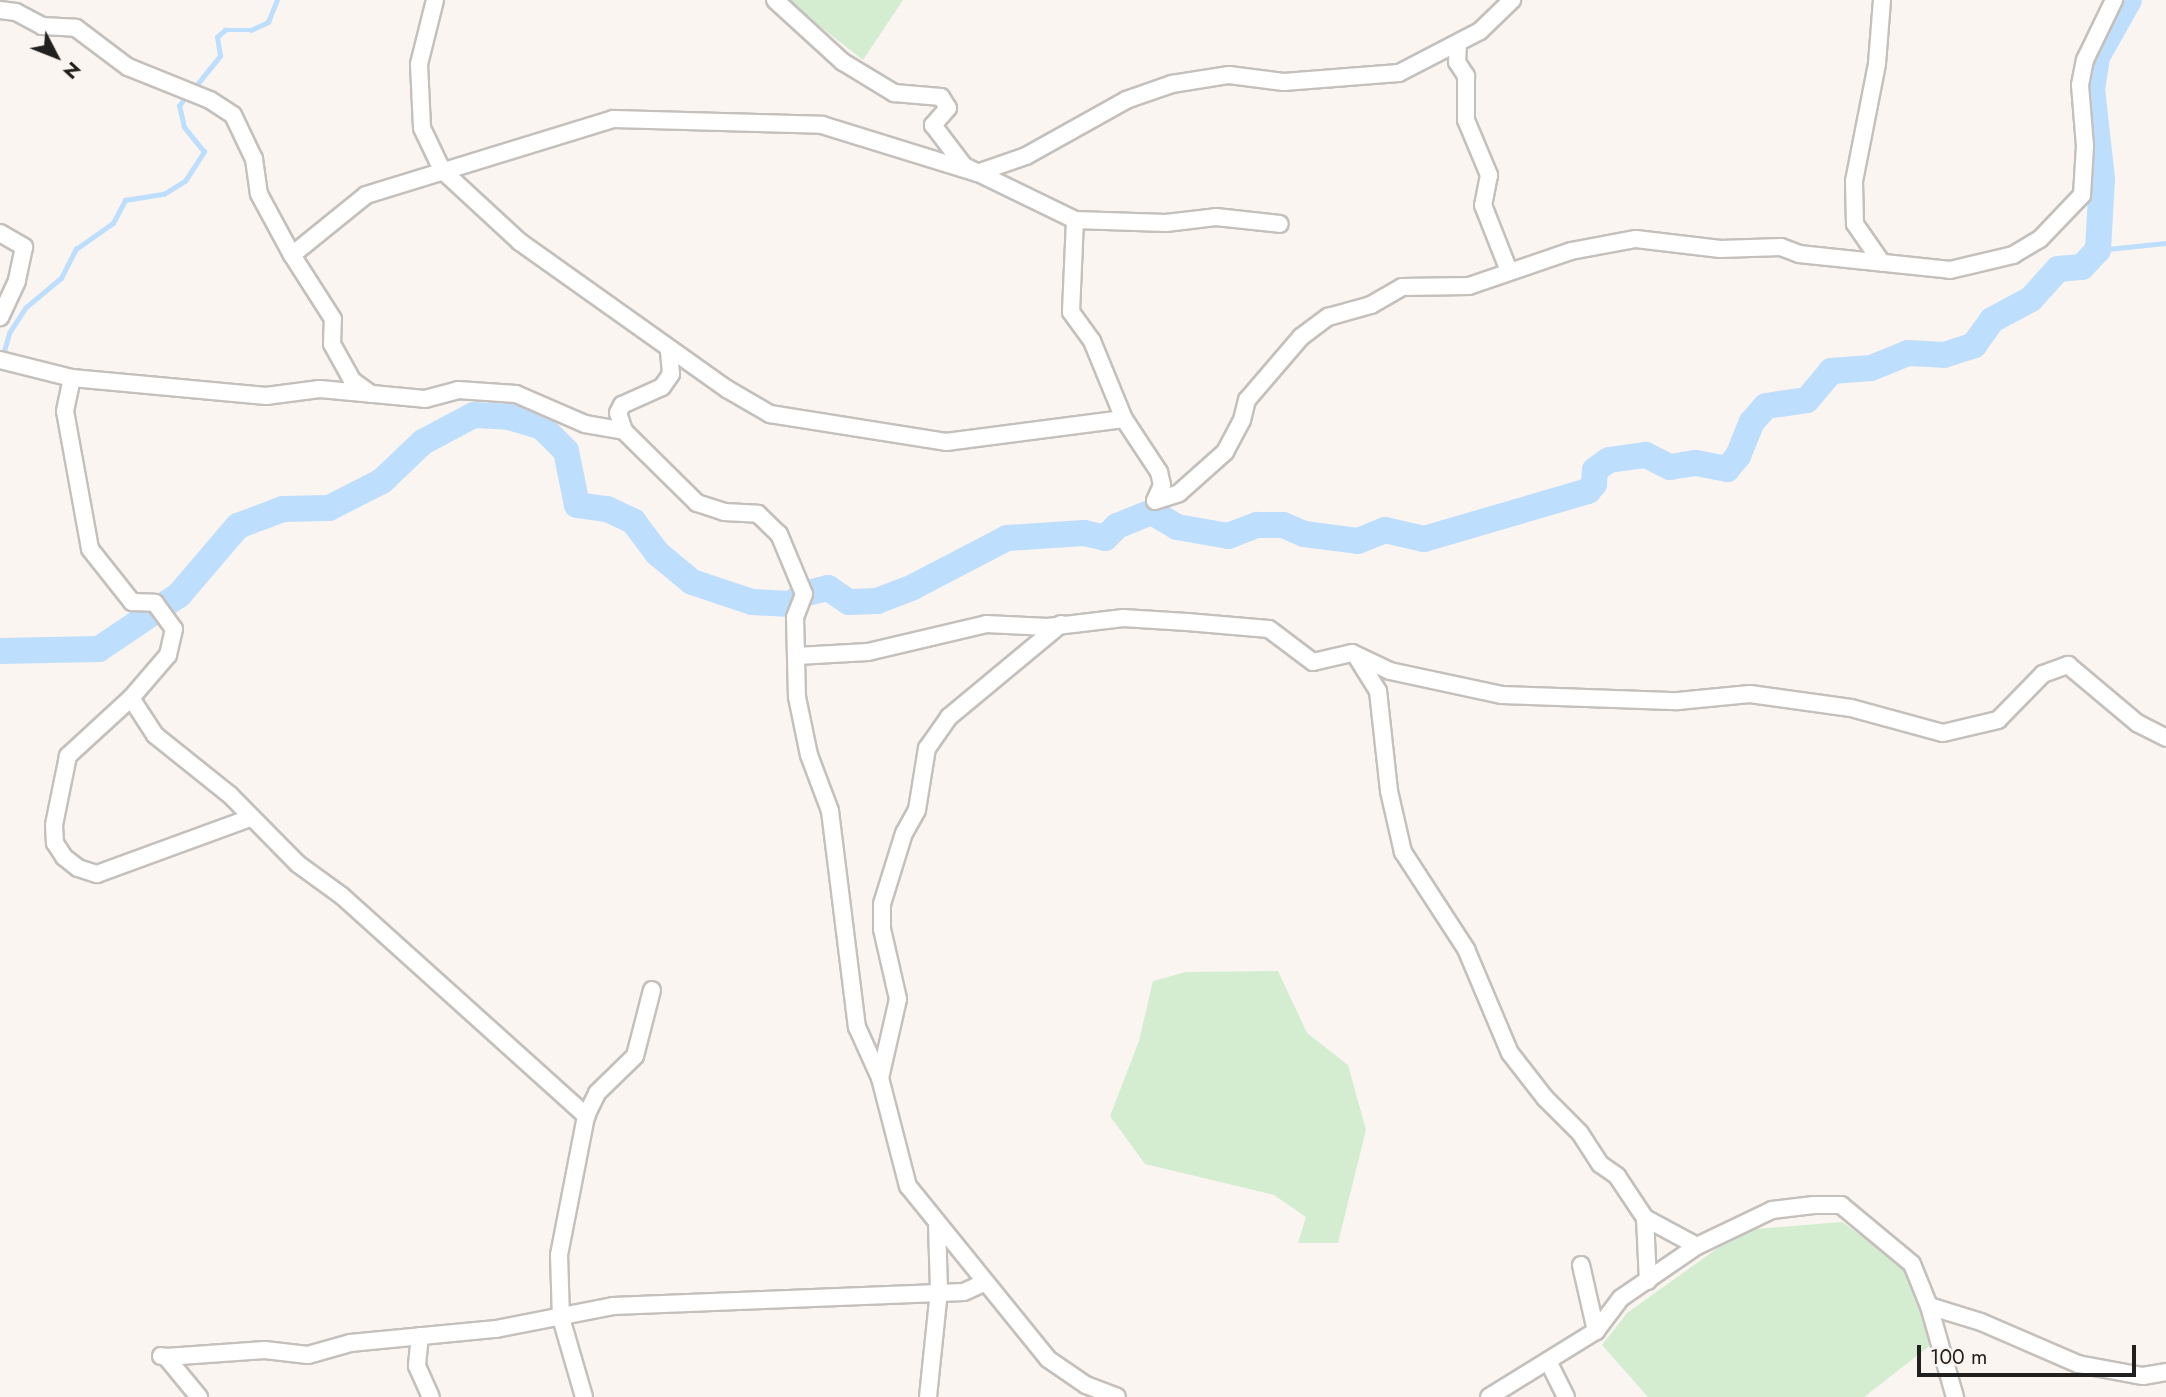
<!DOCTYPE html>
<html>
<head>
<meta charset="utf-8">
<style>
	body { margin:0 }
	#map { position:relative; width:2166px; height:1397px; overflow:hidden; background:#faf5f0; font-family:Jost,sans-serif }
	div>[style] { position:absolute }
	.green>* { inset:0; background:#d4edd1 }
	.stream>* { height:4.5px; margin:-2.25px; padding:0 2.25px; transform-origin:2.25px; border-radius:2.25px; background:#bddefc }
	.river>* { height:26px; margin:-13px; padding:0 13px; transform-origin:13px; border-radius:13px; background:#bddefc }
	.roads { filter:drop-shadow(2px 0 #c5c0bc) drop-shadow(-2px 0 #c5c0bc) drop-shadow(0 2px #c5c0bc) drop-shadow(0 -2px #c5c0bc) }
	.street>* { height:16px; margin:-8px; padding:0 8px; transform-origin:8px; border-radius:8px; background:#fff }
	span { translate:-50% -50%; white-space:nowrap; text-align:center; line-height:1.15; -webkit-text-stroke:7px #faf5f0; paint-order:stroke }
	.north { position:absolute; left:21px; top:21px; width:70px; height:70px; -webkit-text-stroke:5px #faf5f0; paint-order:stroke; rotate:132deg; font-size:19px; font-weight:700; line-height:28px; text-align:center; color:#22201e }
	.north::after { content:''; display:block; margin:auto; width:24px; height:32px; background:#22201e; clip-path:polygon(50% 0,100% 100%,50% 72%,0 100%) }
	.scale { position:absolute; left:1917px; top:1345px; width:219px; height:32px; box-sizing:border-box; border:4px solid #22201e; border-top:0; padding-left:9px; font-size:21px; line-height:24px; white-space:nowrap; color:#22201e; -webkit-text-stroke:5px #faf5f0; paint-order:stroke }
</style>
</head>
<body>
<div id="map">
	<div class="green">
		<div style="clip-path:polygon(786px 0,903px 0,863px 60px)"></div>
		<div style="clip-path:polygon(1278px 971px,1307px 1033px,1348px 1065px,1366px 1130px,1338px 1243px,1298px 1243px,1306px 1217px,1274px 1195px,1145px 1164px,1110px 1116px,1139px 1041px,1153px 981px,1186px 972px)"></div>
		<div style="clip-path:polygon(1842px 1222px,1904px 1266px,1936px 1341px,1864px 1397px,1648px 1397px,1602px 1345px,1627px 1313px,1743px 1230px)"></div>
	</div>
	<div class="stream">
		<div style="left:195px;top:87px;width:40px;rotate:-51deg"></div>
		<div style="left:220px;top:56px;width:19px;rotate:-99deg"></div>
		<div style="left:217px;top:37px;width:11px;rotate:-41deg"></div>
		<div style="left:225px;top:30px;width:26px"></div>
		<div style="left:251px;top:30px;width:19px;rotate:-25deg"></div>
		<div style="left:268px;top:22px;width:24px;rotate:-68deg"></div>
		<div style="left:2098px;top:250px;width:68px;rotate:-5.9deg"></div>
		<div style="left:2px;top:358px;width:26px;rotate:-74deg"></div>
		<div style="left:9px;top:333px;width:30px;rotate:-57deg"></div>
		<div style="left:25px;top:308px;width:47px;rotate:-39.8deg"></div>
		<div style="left:61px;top:278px;width:33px;rotate:-63deg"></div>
		<div style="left:76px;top:249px;width:45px;rotate:-35.1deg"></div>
		<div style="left:113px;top:223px;width:26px;rotate:-62deg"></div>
		<div style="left:125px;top:200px;width:39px;rotate:-9deg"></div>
		<div style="left:164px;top:194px;width:25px;rotate:-32deg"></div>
		<div style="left:185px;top:181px;width:35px;rotate:-57deg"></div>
		<div style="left:204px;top:152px;width:32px;rotate:-129deg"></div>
		<div style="left:184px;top:127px;width:22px;rotate:-103deg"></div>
		<div style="left:179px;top:106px;width:12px;rotate:-55deg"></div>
	</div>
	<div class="river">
		<div style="left:0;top:651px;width:99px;rotate:-1.2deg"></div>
		<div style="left:99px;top:649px;width:97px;rotate:-34deg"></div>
		<div style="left:179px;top:595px;width:91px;rotate:-49.5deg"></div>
		<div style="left:238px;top:526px;width:48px;rotate:-20.7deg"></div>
		<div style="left:283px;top:509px;width:46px;rotate:-1.2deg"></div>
		<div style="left:329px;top:508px;width:59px;rotate:-27deg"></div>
		<div style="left:382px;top:481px;width:57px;rotate:-43.6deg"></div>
		<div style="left:423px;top:442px;width:58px;rotate:-27.9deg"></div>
		<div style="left:474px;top:415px;width:35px;rotate:3deg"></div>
		<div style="left:509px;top:417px;width:34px;rotate:17deg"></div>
		<div style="left:542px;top:427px;width:34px;rotate:45deg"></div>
		<div style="left:566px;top:451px;width:55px;rotate:78.5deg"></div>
		<div style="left:577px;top:505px;width:30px;rotate:8deg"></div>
		<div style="left:607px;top:509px;width:29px;rotate:25deg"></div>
		<div style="left:633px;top:521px;width:40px;rotate:53deg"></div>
		<div style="left:657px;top:553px;width:45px;rotate:39.6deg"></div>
		<div style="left:692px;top:582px;width:63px;rotate:18.4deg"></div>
		<div style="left:752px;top:602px;width:39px;rotate:3deg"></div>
		<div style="left:791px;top:604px;width:16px;rotate:-38deg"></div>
		<div style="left:804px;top:594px;width:25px;rotate:-14deg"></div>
		<div style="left:828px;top:588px;width:25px;rotate:34deg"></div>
		<div style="left:849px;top:602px;width:28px;rotate:-2deg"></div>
		<div style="left:877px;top:601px;width:39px;rotate:-21deg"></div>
		<div style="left:913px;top:587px;width:106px;rotate:-27.5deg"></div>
		<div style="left:1007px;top:538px;width:77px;rotate:-3.7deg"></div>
		<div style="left:1084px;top:533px;width:22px;rotate:13deg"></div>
		<div style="left:1105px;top:538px;width:17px;rotate:-45deg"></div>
		<div style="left:1117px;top:526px;width:38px;rotate:-22deg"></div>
		<div style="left:1152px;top:512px;width:29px;rotate:31deg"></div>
		<div style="left:1177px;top:527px;width:52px;rotate:10deg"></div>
		<div style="left:1228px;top:536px;width:31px;rotate:-21deg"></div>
		<div style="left:1257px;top:525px;width:26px"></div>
		<div style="left:1283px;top:525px;width:23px;rotate:23deg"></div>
		<div style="left:1304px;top:534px;width:54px;rotate:7.4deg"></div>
		<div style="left:1358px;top:541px;width:29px;rotate:-22deg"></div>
		<div style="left:1385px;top:530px;width:40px;rotate:13deg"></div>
		<div style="left:1424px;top:539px;width:171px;rotate:-16.3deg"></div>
		<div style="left:1588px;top:491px;width:9px;rotate:-49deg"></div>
		<div style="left:1594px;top:484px;width:14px;rotate:-86deg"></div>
		<div style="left:1595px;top:470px;width:17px;rotate:-36deg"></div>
		<div style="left:1609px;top:460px;width:37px;rotate:-8deg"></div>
		<div style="left:1646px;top:455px;width:27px;rotate:27deg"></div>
		<div style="left:1670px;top:467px;width:26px;rotate:-9deg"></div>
		<div style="left:1696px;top:463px;width:32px;rotate:11deg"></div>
		<div style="left:1727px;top:469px;width:17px;rotate:-50deg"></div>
		<div style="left:1738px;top:456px;width:37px;rotate:-68deg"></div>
		<div style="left:1752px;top:422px;width:21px;rotate:-49deg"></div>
		<div style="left:1766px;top:406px;width:41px;rotate:-8.3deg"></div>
		<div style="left:1807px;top:400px;width:38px;rotate:-50deg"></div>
		<div style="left:1831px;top:371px;width:40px;rotate:-4.3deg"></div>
		<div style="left:1871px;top:368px;width:40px;rotate:-22deg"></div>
		<div style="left:1908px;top:353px;width:36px;rotate:3deg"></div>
		<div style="left:1944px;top:355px;width:32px;rotate:-18deg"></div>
		<div style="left:1974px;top:345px;width:31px;rotate:-54deg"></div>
		<div style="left:1992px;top:320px;width:44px;rotate:-28.3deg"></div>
		<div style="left:2031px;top:299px;width:40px;rotate:-48deg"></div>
		<div style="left:2058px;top:269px;width:24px;rotate:-5deg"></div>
		<div style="left:2082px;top:267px;width:23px;rotate:-47deg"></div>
		<div style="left:2098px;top:250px;width:71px;rotate:-86.8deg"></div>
		<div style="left:2102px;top:179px;width:91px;rotate:-96.3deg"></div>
		<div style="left:2092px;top:89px;width:32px;rotate:-81deg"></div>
		<div style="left:2097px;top:57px;width:65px;rotate:-60.7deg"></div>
	</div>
	<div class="roads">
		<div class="street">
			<div style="left:435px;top:0;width:66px;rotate:104deg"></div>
			<div style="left:419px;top:64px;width:64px;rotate:87.3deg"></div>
			<div style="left:422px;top:128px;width:47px;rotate:64.5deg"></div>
			<div style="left:442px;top:170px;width:106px;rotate:42.7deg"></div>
			<div style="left:520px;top:242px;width:254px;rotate:35.4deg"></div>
			<div style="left:727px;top:389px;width:50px;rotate:30.2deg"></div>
			<div style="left:770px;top:414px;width:178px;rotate:9deg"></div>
			<div style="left:946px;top:442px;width:179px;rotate:-7.4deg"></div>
			<div style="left:775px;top:0;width:92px;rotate:42.4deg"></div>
			<div style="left:843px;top:62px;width:60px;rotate:31.3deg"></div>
			<div style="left:894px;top:93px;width:47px;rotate:4.9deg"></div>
			<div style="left:941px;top:97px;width:13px;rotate:58deg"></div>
			<div style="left:948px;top:108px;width:23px;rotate:131deg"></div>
			<div style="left:933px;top:125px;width:51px;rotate:52.9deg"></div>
			<div style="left:964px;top:166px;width:123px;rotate:25.9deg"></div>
			<div style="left:1075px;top:220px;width:91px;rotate:1.9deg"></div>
			<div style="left:1166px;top:223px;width:50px;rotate:-6.8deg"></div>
			<div style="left:1216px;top:217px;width:64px;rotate:6.2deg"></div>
			<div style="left:1882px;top:0;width:64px;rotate:94.5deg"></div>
			<div style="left:1877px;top:64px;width:119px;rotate:101.1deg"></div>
			<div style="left:1854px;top:181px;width:43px;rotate:88.7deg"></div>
			<div style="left:1855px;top:224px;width:47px;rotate:55.3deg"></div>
			<div style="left:0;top:10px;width:16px;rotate:7deg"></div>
			<div style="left:16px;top:12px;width:30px;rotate:28deg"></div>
			<div style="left:42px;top:26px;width:34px;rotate:3deg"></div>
			<div style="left:76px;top:28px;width:65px;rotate:36.9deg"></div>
			<div style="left:128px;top:67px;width:88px;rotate:21.9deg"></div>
			<div style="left:210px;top:100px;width:27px;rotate:33deg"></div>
			<div style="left:233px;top:115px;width:49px;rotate:64.5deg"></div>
			<div style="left:254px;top:159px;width:35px;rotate:82deg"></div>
			<div style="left:259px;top:194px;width:69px;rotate:61.6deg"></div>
			<div style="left:1458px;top:43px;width:19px;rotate:93deg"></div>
			<div style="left:1457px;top:62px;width:17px;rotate:57deg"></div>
			<div style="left:1466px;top:76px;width:44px;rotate:90deg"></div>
			<div style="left:1466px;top:120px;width:60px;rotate:67.3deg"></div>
			<div style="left:1489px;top:175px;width:31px;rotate:101deg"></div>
			<div style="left:1483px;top:205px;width:71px;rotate:68.5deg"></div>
			<div style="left:1075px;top:220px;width:92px;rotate:92.5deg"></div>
			<div style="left:1071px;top:312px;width:36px;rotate:54deg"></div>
			<div style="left:1092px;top:341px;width:84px;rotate:67.7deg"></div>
			<div style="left:1124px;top:419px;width:64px;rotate:56.6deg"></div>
			<div style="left:1159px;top:472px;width:13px;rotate:77deg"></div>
			<div style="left:1162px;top:485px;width:17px;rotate:114deg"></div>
			<div style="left:1155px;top:501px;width:25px;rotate:-18deg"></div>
			<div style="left:1179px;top:493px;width:62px;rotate:-41.7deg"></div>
			<div style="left:1225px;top:452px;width:36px;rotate:-62deg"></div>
			<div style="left:1242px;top:420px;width:21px;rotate:-76deg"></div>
			<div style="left:1247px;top:400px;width:83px;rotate:-49.4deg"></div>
			<div style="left:1301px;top:337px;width:34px;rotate:-37deg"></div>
			<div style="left:1328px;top:317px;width:45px;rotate:-15.6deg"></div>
			<div style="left:1371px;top:305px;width:36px;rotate:-30deg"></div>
			<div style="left:1402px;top:287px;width:67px;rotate:-0.9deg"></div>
			<div style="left:1469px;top:286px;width:108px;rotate:-18.9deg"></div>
			<div style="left:1571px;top:251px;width:66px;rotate:-10.5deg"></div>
			<div style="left:1636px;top:239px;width:85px;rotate:6.8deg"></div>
			<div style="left:1720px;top:249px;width:61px;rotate:-1.9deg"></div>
			<div style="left:1781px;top:247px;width:19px;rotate:21deg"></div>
			<div style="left:1799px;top:254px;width:152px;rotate:6deg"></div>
			<div style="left:1950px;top:270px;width:65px;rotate:-13.4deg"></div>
			<div style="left:2013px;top:255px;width:31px;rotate:-31deg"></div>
			<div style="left:2040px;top:239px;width:61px;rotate:-46.3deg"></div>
			<div style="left:2082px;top:195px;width:49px;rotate:-86.5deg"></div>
			<div style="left:2085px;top:146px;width:61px;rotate:-94.7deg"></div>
			<div style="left:2080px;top:85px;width:25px;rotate:-79deg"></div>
			<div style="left:2085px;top:60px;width:67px;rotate:-64.2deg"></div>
			<div style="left:0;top:233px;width:28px;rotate:30deg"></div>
			<div style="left:24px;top:247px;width:35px;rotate:102deg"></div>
			<div style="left:17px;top:281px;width:40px;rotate:115deg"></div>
			<div style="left:0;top:360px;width:74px;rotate:14deg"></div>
			<div style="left:72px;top:378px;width:195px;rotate:5.3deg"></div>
			<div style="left:266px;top:396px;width:54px;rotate:-7.4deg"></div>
			<div style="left:320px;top:389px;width:105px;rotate:5.4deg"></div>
			<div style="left:425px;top:399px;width:34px;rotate:-15deg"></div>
			<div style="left:458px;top:390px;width:58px;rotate:3.9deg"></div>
			<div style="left:516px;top:394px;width:75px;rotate:23.5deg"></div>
			<div style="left:585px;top:424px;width:40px;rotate:10deg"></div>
			<div style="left:624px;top:431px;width:103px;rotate:44.6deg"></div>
			<div style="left:697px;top:503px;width:28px;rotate:18deg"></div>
			<div style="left:724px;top:512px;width:34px;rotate:3deg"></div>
			<div style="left:758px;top:514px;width:29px;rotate:44deg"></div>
			<div style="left:779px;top:534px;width:65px;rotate:67.4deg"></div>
			<div style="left:804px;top:594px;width:25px;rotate:111deg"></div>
			<div style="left:795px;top:617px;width:80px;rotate:88.6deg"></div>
			<div style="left:797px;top:697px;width:59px;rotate:78.3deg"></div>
			<div style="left:809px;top:755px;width:60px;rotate:69.4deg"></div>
			<div style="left:830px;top:811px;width:218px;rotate:82.9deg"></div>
			<div style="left:857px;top:1027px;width:56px;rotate:65.7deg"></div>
			<div style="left:72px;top:378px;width:34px;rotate:102deg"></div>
			<div style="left:65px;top:411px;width:140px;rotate:79.7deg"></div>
			<div style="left:90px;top:549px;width:68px;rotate:51.6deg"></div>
			<div style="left:132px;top:602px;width:23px;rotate:2deg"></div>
			<div style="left:155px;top:603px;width:32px;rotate:54deg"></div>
			<div style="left:174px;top:629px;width:27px;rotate:103deg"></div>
			<div style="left:168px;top:655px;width:57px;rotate:130.7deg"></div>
			<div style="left:131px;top:698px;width:44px;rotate:57deg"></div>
			<div style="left:155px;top:735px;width:96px;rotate:38.7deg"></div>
			<div style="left:230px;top:795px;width:97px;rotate:45.4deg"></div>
			<div style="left:298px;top:864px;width:54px;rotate:36deg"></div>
			<div style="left:342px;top:896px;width:329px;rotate:42deg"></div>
			<div style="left:371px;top:394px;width:24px;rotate:-144deg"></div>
			<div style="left:352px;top:380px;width:41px;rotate:-119.1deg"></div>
			<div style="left:332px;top:344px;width:25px;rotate:-88deg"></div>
			<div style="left:333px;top:319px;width:76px;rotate:-122.6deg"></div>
			<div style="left:292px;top:255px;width:95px;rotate:-39deg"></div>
			<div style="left:366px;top:195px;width:258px;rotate:-17.1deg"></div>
			<div style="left:613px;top:119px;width:209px;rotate:1.6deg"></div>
			<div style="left:822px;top:125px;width:162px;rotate:17.2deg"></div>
			<div style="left:977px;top:173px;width:52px;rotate:-19.1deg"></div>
			<div style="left:1026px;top:156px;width:115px;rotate:-29.2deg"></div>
			<div style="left:1126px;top:100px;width:49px;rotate:-19.2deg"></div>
			<div style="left:1172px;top:84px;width:58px;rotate:-9deg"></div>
			<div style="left:1229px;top:75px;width:55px;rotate:7.3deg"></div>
			<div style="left:1284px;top:82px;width:115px;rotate:-4.5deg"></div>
			<div style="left:1399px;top:73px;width:91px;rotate:-27.4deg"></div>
			<div style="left:1480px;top:31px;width:45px;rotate:-44.1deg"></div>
			<div style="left:624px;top:431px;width:19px;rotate:-108deg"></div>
			<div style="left:618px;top:413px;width:9px;rotate:-63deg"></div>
			<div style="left:622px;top:405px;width:44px;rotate:-24.2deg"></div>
			<div style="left:662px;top:387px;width:16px;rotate:-55deg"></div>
			<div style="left:671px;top:374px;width:25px;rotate:-95deg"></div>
			<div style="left:1061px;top:624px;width:146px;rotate:140.3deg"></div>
			<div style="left:949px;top:717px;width:38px;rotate:125deg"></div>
			<div style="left:927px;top:748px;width:63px;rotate:99.2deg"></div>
			<div style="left:917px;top:810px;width:26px;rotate:119deg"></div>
			<div style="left:904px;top:833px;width:74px;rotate:107.2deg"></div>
			<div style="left:882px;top:904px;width:25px;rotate:90deg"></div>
			<div style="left:882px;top:929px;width:72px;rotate:77.1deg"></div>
			<div style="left:898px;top:999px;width:81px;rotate:102.8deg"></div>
			<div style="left:880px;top:1078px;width:112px;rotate:75.5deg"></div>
			<div style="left:908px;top:1186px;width:223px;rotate:51deg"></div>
			<div style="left:1048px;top:1359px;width:46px;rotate:34.4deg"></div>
			<div style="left:1086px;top:1385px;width:33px;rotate:21deg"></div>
			<div style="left:797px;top:656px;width:71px;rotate:-3.2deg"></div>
			<div style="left:868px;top:652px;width:121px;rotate:-13.3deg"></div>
			<div style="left:986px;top:624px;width:62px;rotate:2.8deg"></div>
			<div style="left:1048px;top:627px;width:76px;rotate:-6.8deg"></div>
			<div style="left:1123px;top:618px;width:64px;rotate:3.6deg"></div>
			<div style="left:1187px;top:622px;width:82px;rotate:4.9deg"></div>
			<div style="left:1269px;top:629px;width:55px;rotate:36.9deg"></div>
			<div style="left:1313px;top:662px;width:40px;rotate:-13deg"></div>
			<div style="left:1352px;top:653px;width:42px;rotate:25.3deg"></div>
			<div style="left:1390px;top:671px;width:115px;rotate:12.1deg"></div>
			<div style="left:1502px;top:695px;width:176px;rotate:2deg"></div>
			<div style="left:1678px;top:701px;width:72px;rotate:-5.6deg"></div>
			<div style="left:1750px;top:694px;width:102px;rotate:7.9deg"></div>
			<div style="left:1851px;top:708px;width:95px;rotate:15.2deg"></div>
			<div style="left:1943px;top:733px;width:57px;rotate:-13.3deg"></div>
			<div style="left:1998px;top:720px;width:64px;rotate:-45.6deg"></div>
			<div style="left:2043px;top:674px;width:27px;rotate:-20deg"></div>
			<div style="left:2068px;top:665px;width:90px;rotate:40deg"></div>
			<div style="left:2137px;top:723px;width:33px;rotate:27deg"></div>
			<div style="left:1358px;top:659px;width:38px;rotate:58deg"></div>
			<div style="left:1378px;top:691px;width:101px;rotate:83.7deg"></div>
			<div style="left:1389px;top:791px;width:63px;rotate:77.1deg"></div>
			<div style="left:1403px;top:852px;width:116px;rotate:57deg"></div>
			<div style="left:1466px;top:949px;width:113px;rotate:67.1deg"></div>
			<div style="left:1510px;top:1053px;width:57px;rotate:52.1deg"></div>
			<div style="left:1545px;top:1098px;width:49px;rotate:45deg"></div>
			<div style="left:1580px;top:1133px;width:37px;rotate:57deg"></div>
			<div style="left:1600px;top:1164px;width:21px;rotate:35deg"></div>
			<div style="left:1617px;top:1176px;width:50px;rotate:56.3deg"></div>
			<div style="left:1645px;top:1218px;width:63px;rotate:87.3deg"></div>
			<div style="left:131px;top:698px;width:86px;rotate:137.4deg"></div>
			<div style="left:68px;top:756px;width:70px;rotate:101.5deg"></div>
			<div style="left:54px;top:825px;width:18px;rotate:87deg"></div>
			<div style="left:55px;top:843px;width:17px;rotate:57deg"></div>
			<div style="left:64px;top:857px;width:18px;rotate:38deg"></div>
			<div style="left:78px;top:868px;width:20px;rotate:18deg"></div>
			<div style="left:97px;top:874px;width:163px;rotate:-20.1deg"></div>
			<div style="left:1645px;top:1218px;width:59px;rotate:28.3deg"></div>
			<div style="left:1581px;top:1265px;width:68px;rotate:77.2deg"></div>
			<div style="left:1929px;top:1306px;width:54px;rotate:17.1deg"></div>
			<div style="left:1981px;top:1322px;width:106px;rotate:23.4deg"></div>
			<div style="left:2078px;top:1364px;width:66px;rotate:10.5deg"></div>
			<div style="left:2143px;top:1376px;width:23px;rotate:-10deg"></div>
			<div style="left:420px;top:1336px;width:30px;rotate:96deg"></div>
			<div style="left:417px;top:1366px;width:34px;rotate:66deg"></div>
			<div style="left:161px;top:1356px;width:5px;rotate:11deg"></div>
			<div style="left:166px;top:1357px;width:52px;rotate:50.5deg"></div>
			<div style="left:166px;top:1357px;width:99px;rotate:-4deg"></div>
			<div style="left:265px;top:1350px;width:43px;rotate:6.6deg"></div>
			<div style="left:308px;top:1355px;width:44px;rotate:-15.9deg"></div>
			<div style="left:350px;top:1343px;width:147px;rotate:-5.5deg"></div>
			<div style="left:496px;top:1329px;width:119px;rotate:-11.1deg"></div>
			<div style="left:613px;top:1306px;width:351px;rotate:-2.3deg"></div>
			<div style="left:964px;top:1292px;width:21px;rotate:-25deg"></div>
			<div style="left:1548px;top:1361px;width:40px;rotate:63.4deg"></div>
			<div style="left:584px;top:1397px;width:82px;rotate:-106.2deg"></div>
			<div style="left:561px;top:1318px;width:63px;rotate:-91.8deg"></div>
			<div style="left:559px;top:1255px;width:142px;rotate:-79deg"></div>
			<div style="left:586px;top:1116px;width:25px;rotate:-64deg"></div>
			<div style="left:597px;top:1093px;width:53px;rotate:-44.2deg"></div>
			<div style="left:635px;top:1056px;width:68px;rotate:-75.6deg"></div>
			<div style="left:928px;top:1397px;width:107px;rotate:-84.1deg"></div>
			<div style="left:939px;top:1291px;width:66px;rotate:-91.7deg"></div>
			<div style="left:1489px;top:1397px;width:126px;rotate:-31.7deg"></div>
			<div style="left:1596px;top:1331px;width:41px;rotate:-52.9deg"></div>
			<div style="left:1621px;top:1298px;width:92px;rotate:-34.4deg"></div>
			<div style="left:1697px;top:1246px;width:83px;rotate:-25.6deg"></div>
			<div style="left:1772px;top:1210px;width:42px;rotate:-6.8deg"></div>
			<div style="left:1814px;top:1205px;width:27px"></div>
			<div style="left:1841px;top:1205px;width:92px;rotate:39.7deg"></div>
			<div style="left:1912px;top:1264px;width:45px;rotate:68deg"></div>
			<div style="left:1929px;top:1306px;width:95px;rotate:74.1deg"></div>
		</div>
	</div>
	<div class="north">N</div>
	<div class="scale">100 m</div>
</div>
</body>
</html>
